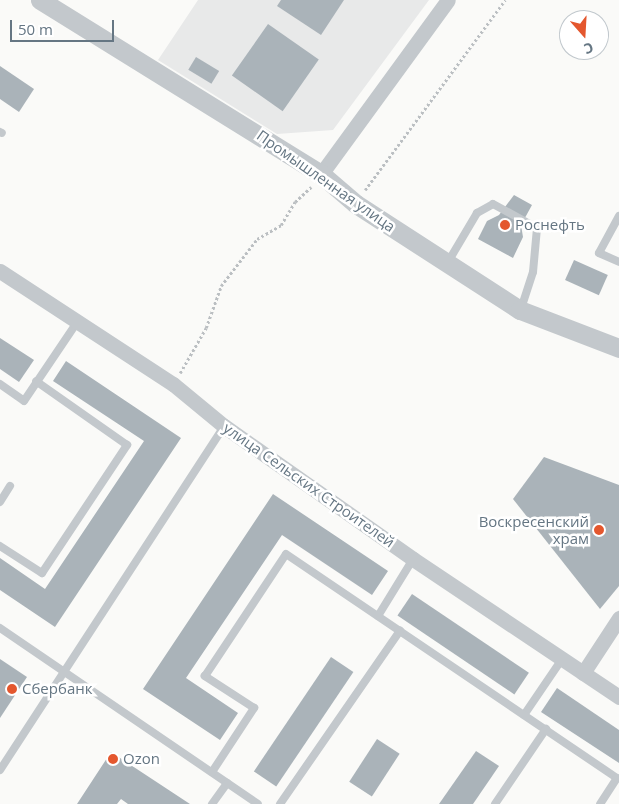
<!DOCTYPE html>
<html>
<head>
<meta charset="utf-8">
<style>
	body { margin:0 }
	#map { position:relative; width:619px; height:804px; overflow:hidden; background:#fafaf8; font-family:"Open Sans",sans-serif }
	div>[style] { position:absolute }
	.built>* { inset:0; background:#e8e9e9 }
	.building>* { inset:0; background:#aab3b9; transform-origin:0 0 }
	.path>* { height:2.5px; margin-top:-1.25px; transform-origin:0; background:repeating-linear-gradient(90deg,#bbbfc2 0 2.5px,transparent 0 5px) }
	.service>* { height:8px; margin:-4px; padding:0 4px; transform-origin:4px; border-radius:4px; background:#c3c8cc }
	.minor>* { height:15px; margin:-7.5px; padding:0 7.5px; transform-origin:7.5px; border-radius:7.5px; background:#c3c8cc }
	.tertiary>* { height:19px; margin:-9.5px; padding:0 9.5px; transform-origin:9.5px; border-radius:9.5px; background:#c3c8cc }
	.dots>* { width:14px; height:14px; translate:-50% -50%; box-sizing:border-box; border:2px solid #fff; border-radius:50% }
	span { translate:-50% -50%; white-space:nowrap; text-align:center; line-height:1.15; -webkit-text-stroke:5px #fff; paint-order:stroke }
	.street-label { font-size:15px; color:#657683 }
	.poi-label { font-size:15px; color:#657683 }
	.left { translate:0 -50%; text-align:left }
	.right { translate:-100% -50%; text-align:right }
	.north { position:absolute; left:559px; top:10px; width:50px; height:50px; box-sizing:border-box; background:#fff; border:1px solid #c1c8cd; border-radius:50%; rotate:161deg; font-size:14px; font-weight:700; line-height:20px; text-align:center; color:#657683 }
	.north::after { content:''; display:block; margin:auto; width:18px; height:22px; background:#e4572e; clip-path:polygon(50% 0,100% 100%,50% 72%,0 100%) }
	.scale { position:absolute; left:10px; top:20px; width:104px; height:22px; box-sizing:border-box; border:2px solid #657683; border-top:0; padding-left:6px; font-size:15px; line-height:18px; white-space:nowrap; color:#657683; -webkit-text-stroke:4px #fff; paint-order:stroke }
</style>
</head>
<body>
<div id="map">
	<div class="built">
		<div style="clip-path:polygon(198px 0,429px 0,333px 130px,277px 134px,158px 60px)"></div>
	</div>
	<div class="building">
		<div style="clip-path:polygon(281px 0,344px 0,321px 35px,277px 6px)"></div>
		<div style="left:268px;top:24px;width:62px;height:63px;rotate:35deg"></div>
		<div style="left:196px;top:57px;width:27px;height:15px;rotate:31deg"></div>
		<div style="clip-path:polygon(0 66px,34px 89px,19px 112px,0 99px)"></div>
		<div style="clip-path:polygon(514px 195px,532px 205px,521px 225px,523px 237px,513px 258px,478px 239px,487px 221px,499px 215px)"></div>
		<div style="left:574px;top:260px;width:37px;height:22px;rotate:24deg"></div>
		<div style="clip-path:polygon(0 338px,34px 360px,19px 382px,0 369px)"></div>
		<div style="clip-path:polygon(66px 361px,181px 438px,55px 627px,0 590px,0 558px,45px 589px,144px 441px,53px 381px)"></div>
		<div style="clip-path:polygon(544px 457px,619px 485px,619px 586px,600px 609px,513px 499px)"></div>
		<div style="clip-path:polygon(273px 494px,388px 571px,372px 595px,282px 535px,186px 678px,238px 713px,220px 740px,143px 689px)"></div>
		<div style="left:412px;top:594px;width:141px;height:26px;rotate:34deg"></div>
		<div style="left:331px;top:657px;width:27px;height:138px;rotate:34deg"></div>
		<div style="clip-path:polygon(0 659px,27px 677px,0 718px)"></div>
		<div style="clip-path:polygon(557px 688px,619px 730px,619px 763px,541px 712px)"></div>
		<div style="left:377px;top:739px;width:27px;height:51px;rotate:33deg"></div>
		<div style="clip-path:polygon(476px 751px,499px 766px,473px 804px,439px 804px)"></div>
		<div style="clip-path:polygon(111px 752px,190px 804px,128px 804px,121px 799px,117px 804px,77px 804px)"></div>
	</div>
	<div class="path">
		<div style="left:365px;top:190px;width:236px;rotate:-53.6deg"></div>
		<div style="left:180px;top:373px;width:52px;rotate:-60deg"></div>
		<div style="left:206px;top:328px;width:45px;rotate:-70.3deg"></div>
		<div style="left:221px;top:286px;width:59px;rotate:-52.5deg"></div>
		<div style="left:257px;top:239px;width:28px;rotate:-30deg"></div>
		<div style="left:281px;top:225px;width:27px;rotate:-59deg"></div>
		<div style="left:295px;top:202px;width:22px;rotate:-43deg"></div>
	</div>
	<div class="service">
		<div style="left:0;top:132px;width:2px;rotate:27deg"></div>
		<div style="left:619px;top:216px;width:42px;rotate:118.4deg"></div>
		<div style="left:599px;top:253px;width:22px;rotate:24deg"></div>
		<div style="left:448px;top:262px;width:57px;rotate:-59.4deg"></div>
		<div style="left:477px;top:213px;width:18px;rotate:-29deg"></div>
		<div style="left:493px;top:204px;width:50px;rotate:28.6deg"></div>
		<div style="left:537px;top:228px;width:44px;rotate:95.2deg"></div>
		<div style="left:533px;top:272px;width:39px;rotate:108deg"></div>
		<div style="left:0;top:384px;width:29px;rotate:35deg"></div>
		<div style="left:24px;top:401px;width:97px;rotate:-56deg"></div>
		<div style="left:0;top:502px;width:19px;rotate:-58deg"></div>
		<div style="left:0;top:546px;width:50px;rotate:32.7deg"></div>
		<div style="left:42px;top:573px;width:154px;rotate:-56.4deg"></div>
		<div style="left:127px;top:445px;width:111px;rotate:-144.9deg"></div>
		<div style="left:378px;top:616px;width:67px;rotate:-58.4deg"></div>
		<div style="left:0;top:628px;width:312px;rotate:34.3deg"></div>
		<div style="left:524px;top:715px;width:68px;rotate:-55.8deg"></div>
		<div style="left:0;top:770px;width:411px;rotate:-56.9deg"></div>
		<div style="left:212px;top:772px;width:77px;rotate:-56.7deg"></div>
		<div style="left:254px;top:708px;width:59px;rotate:-146.9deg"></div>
		<div style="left:205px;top:676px;width:146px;rotate:-56.4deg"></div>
		<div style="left:286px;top:554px;width:400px;rotate:34.1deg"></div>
		<div style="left:617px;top:778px;width:31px;rotate:123deg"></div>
		<div style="left:212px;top:804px;width:26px;rotate:-54deg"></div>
		<div style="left:280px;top:804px;width:211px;rotate:-55.3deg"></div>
		<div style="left:495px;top:804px;width:91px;rotate:-55.8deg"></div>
	</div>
	<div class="minor">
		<div style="left:321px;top:174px;width:215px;rotate:-53.9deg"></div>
		<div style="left:0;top:271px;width:207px;rotate:33.2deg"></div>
		<div style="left:173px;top:384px;width:66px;rotate:39.5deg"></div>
		<div style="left:224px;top:426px;width:231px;rotate:35.1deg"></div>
		<div style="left:413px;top:559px;width:248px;rotate:33.8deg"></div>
		<div style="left:583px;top:673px;width:66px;rotate:-56.8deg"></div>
	</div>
	<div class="tertiary">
		<div style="left:40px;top:0;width:331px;rotate:31.8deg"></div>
		<div style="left:321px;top:174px;width:46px;rotate:40.6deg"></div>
		<div style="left:356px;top:204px;width:195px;rotate:32.9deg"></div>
		<div style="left:520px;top:310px;width:106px;rotate:21deg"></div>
	</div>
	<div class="dots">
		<div style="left:505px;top:225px;background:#e4572e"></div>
		<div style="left:599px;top:530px;background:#e4572e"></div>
		<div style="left:12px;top:689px;background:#e4572e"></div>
		<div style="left:113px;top:759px;background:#e4572e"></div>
	</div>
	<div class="street-label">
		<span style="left:326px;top:181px;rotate:35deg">Промышленная улица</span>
		<span style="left:309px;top:485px;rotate:35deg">улица Сельских Строителей</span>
	</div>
	<div class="poi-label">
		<span class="left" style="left:515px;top:225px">Роснефть</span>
		<span class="right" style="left:589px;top:530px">Воскресенский<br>храм</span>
		<span class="left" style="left:22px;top:689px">Сбербанк</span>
		<span class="left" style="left:123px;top:759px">Ozon</span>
	</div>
	<div class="north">С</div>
	<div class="scale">50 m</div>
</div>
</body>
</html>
